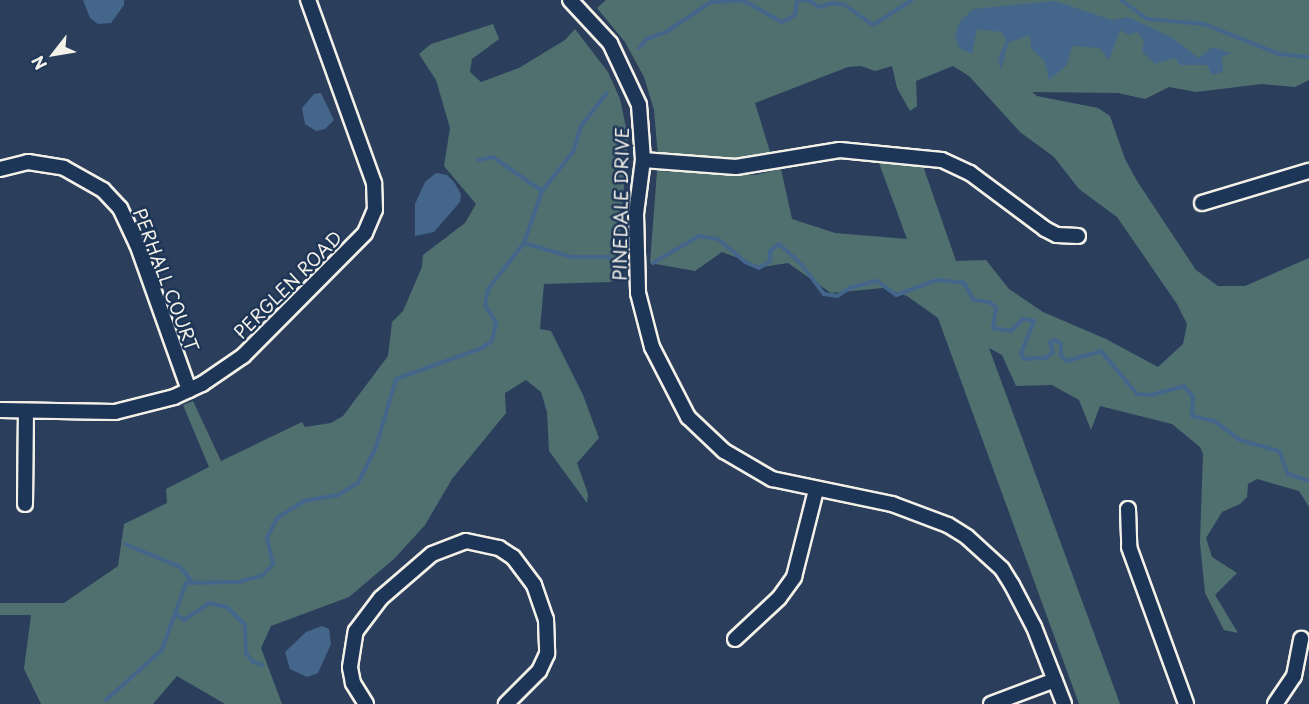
<!DOCTYPE html>
<html>
<head>
<meta charset="utf-8">
<style>
	body { margin:0 }
	#map { position:relative; width:1309px; height:704px; overflow:hidden; background:#2b3f5c; font-family:"Playpen Sans",sans-serif }
	div>[style] { position:absolute }
	.green>* { inset:0; background:#507070 }
	.water>* { inset:0; background:#45668b }
	.stream>* { height:4px; margin:-2px; padding:0 2px; transform-origin:2px; border-radius:2px; background:#45668b }
	.roads { filter:drop-shadow(2px 0 #f4f1e8) drop-shadow(-2px 0 #f4f1e8) drop-shadow(0 2px #f4f1e8) drop-shadow(0 -2px #f4f1e8) }
	.street>* { height:14px; margin:-7px; padding:0 7px; transform-origin:7px; border-radius:7px; background:#1d3557 }
	span { translate:-50% -50%; white-space:nowrap; text-align:center; line-height:1.15; -webkit-text-stroke:5px #1d3557; paint-order:stroke }
	.street-label { font-size:18px; color:#f4f1e8 }
	.north { position:absolute; left:24px; top:24px; width:60px; height:60px; -webkit-text-stroke:4px #1d3557; paint-order:stroke; rotate:239deg; font-size:16px; font-weight:700; line-height:24px; text-align:center; color:#f4f1e8 }
	.north::after { content:''; display:block; margin:auto; width:21px; height:27px; background:#f4f1e8; clip-path:polygon(50% 0,100% 100%,50% 72%,0 100%) }
</style>
</head>
<body>
<div id="map">
	<div class="green">
		<div style="clip-path:polygon(606px 0,1309px 0,1309px 80px,1295px 87px,1262px 84px,1196px 92px,1169px 87px,1145px 99px,1118px 93px,1032px 92px,1037px 96px,1098px 108px,1110px 116px,1125px 159px,1137px 181px,1196px 270px,1218px 286px,1245px 286px,1309px 258px,1309px 507px,1299px 491px,1257px 479px,1248px 484px,1247px 497px,1240px 504px,1222px 512px,1206px 538px,1212px 557px,1237px 573px,1215px 595px,1238px 633px,1224px 630px,1205px 593px,1200px 543px,1203px 454px,1200px 447px,1172px 424px,1100px 406px,1091px 430px,1079px 400px,1052px 385px,1016px 386px,1002px 355px,989px 348px,1120px 704px,1079px 704px,938px 318px,907px 296px,883px 288px,831px 293px,788px 263px,762px 267px,722px 252px,695px 271px,650px 263px,657px 171px,755px 175px,781px 169px,792px 219px,835px 233px,907px 239px,879px 163px,923px 166px,956px 261px,986px 260px,1009px 289px,1043px 312px,1106px 339px,1158px 367px,1183px 344px,1187px 324px,1177px 304px,1117px 217px,1079px 189px,1054px 157px,1020px 132px,969px 76px,953px 66px,916px 81px,917px 106px,910px 111px,897px 88px,892px 66px,875px 71px,861px 66px,848px 67px,755px 103px,771px 155px,746px 161px,658px 156px,654px 110px,644px 77px,625px 42px,597px 8px)"></div>
		<div style="clip-path:polygon(493px 24px,499px 39px,472px 59px,470px 72px,481px 82px,519px 68px,565px 40px,575px 29px,608px 72px,620px 99px,628px 137px,619px 245px,620px 277px,611px 282px,544px 284px,540px 329px,551px 331px,583px 395px,599px 438px,577px 463px,588px 494px,587px 503px,549px 451px,547px 412px,541px 392px,526px 380px,505px 393px,506px 413px,452px 479px,425px 525px,395px 558px,349px 597px,271px 626px,261px 648px,282px 704px,225px 704px,177px 676px,153px 704px,41px 704px,24px 669px,31px 615px,0 615px,0 603px,64px 603px,118px 566px,124px 524px,167px 503px,166px 489px,209px 467px,183px 405px,193px 401px,221px 461px,302px 422px,305px 427px,331px 423px,343px 416px,388px 356px,392px 322px,403px 311px,422px 267px,423px 255px,465px 223px,476px 204px,444px 166px,450px 128px,436px 80px,419px 54px,431px 44px)"></div>
	</div>
	<div class="water">
		<div style="clip-path:polygon(83px 0,124px 0,124px 5px,111px 23px,98px 24px,90px 18px)"></div>
		<div style="clip-path:polygon(1055px 1px,1112px 20px,1128px 17px,1171px 37px,1199px 58px,1212px 47px,1231px 53px,1222px 57px,1223px 72px,1212px 75px,1207px 65px,1180px 65px,1175px 58px,1155px 64px,1142px 52px,1144px 41px,1137px 32px,1128px 35px,1120px 30px,1109px 60px,1099px 48px,1072px 46px,1067px 65px,1049px 80px,1045px 62px,1031px 48px,1030px 35px,1008px 43px,1001px 70px,998px 60px,1006px 40px,1001px 32px,977px 29px,972px 54px,959px 48px,955px 36px,959px 23px,973px 9px)"></div>
		<div style="clip-path:polygon(321px 93px,334px 120px,325px 129px,316px 131px,305px 124px,302px 108px,314px 94px)"></div>
		<div style="clip-path:polygon(436px 173px,447px 175px,454px 182px,461px 194px,460px 202px,434px 232px,415px 236px,415px 204px,425px 182px)"></div>
		<div style="clip-path:polygon(322px 626px,329px 629px,331px 644px,318px 673px,307px 677px,290px 669px,285px 652px,306px 632px)"></div>
	</div>
	<div class="stream">
		<div style="left:1121px;top:0;width:32px;rotate:36deg"></div>
		<div style="left:1147px;top:19px;width:57px;rotate:5deg"></div>
		<div style="left:1204px;top:24px;width:81px;rotate:21.8deg"></div>
		<div style="left:1279px;top:54px;width:30px;rotate:6deg"></div>
		<div style="left:639px;top:48px;width:12px;rotate:-48deg"></div>
		<div style="left:647px;top:39px;width:20px;rotate:-20deg"></div>
		<div style="left:666px;top:32px;width:54px;rotate:-33.7deg"></div>
		<div style="left:711px;top:2px;width:33px;rotate:-2deg"></div>
		<div style="left:744px;top:1px;width:43px;rotate:28.9deg"></div>
		<div style="left:782px;top:22px;width:15px;rotate:-28deg"></div>
		<div style="left:795px;top:15px;width:15px;rotate:-82deg"></div>
		<div style="left:797px;top:0;width:11px"></div>
		<div style="left:808px;top:0;width:13px;rotate:32deg"></div>
		<div style="left:819px;top:7px;width:15px;rotate:-16deg"></div>
		<div style="left:833px;top:3px;width:12px;rotate:9deg"></div>
		<div style="left:845px;top:5px;width:34px;rotate:36deg"></div>
		<div style="left:873px;top:25px;width:46px;rotate:-32.7deg"></div>
		<div style="left:478px;top:160px;width:15px;rotate:-11deg"></div>
		<div style="left:493px;top:157px;width:60px;rotate:34.8deg"></div>
		<div style="left:524px;top:243px;width:49px;rotate:16.6deg"></div>
		<div style="left:571px;top:257px;width:38px"></div>
		<div style="left:653px;top:263px;width:53px;rotate:-30.4deg"></div>
		<div style="left:699px;top:236px;width:19px;rotate:9deg"></div>
		<div style="left:718px;top:239px;width:35px;rotate:40deg"></div>
		<div style="left:745px;top:262px;width:15px;rotate:23deg"></div>
		<div style="left:759px;top:268px;width:13px;rotate:-32deg"></div>
		<div style="left:770px;top:261px;width:10px;rotate:-90deg"></div>
		<div style="left:770px;top:251px;width:11px;rotate:-38deg"></div>
		<div style="left:779px;top:244px;width:31px;rotate:42deg"></div>
		<div style="left:802px;top:265px;width:36px;rotate:53deg"></div>
		<div style="left:824px;top:294px;width:13px;rotate:9deg"></div>
		<div style="left:837px;top:296px;width:15px;rotate:-32deg"></div>
		<div style="left:850px;top:288px;width:28px;rotate:-15deg"></div>
		<div style="left:877px;top:281px;width:24px;rotate:36deg"></div>
		<div style="left:896px;top:295px;width:44px;rotate:-20.1deg"></div>
		<div style="left:937px;top:280px;width:27px;rotate:6deg"></div>
		<div style="left:964px;top:283px;width:20px;rotate:60deg"></div>
		<div style="left:974px;top:300px;width:15px;rotate:8deg"></div>
		<div style="left:989px;top:302px;width:9px;rotate:36deg"></div>
		<div style="left:996px;top:307px;width:21px;rotate:98deg"></div>
		<div style="left:993px;top:328px;width:18px;rotate:9deg"></div>
		<div style="left:1011px;top:331px;width:17px;rotate:-45deg"></div>
		<div style="left:1023px;top:319px;width:11px;rotate:10deg"></div>
		<div style="left:1034px;top:321px;width:35px;rotate:112deg"></div>
		<div style="left:1021px;top:353px;width:7px;rotate:63deg"></div>
		<div style="left:1024px;top:359px;width:22px;rotate:-3deg"></div>
		<div style="left:1046px;top:358px;width:9px;rotate:-41deg"></div>
		<div style="left:1053px;top:352px;width:10px;rotate:-107deg"></div>
		<div style="left:1050px;top:342px;width:5px;rotate:-22deg"></div>
		<div style="left:1055px;top:340px;width:7px;rotate:34deg"></div>
		<div style="left:1061px;top:344px;width:12px;rotate:90deg"></div>
		<div style="left:1061px;top:356px;width:8px;rotate:40deg"></div>
		<div style="left:1067px;top:361px;width:35px;rotate:-16deg"></div>
		<div style="left:1101px;top:351px;width:56px;rotate:50.1deg"></div>
		<div style="left:1137px;top:394px;width:14px;rotate:4deg"></div>
		<div style="left:1151px;top:395px;width:34px;rotate:-15deg"></div>
		<div style="left:1184px;top:386px;width:14px;rotate:51deg"></div>
		<div style="left:1193px;top:397px;width:19px;rotate:93deg"></div>
		<div style="left:1192px;top:416px;width:23px;rotate:13deg"></div>
		<div style="left:1214px;top:421px;width:32px;rotate:36deg"></div>
		<div style="left:1240px;top:440px;width:41px;rotate:15.8deg"></div>
		<div style="left:1279px;top:451px;width:25px;rotate:69deg"></div>
		<div style="left:1288px;top:474px;width:22px;rotate:18deg"></div>
		<div style="left:125px;top:544px;width:60px;rotate:22.7deg"></div>
		<div style="left:180px;top:567px;width:17px;rotate:50deg"></div>
		<div style="left:176px;top:614px;width:10px;rotate:37deg"></div>
		<div style="left:184px;top:620px;width:30px;rotate:-34deg"></div>
		<div style="left:209px;top:603px;width:18px;rotate:13deg"></div>
		<div style="left:227px;top:607px;width:25px;rotate:45deg"></div>
		<div style="left:245px;top:625px;width:28px;rotate:88deg"></div>
		<div style="left:246px;top:653px;width:11px;rotate:52deg"></div>
		<div style="left:253px;top:662px;width:10px;rotate:17deg"></div>
		<div style="left:106px;top:700px;width:75px;rotate:-41.8deg"></div>
		<div style="left:162px;top:650px;width:71px;rotate:-70.3deg"></div>
		<div style="left:186px;top:583px;width:53px;rotate:-1.1deg"></div>
		<div style="left:239px;top:582px;width:25px;rotate:-16deg"></div>
		<div style="left:263px;top:575px;width:15px;rotate:-48deg"></div>
		<div style="left:273px;top:564px;width:27px;rotate:-103deg"></div>
		<div style="left:267px;top:538px;width:22px;rotate:-63deg"></div>
		<div style="left:277px;top:518px;width:32px;rotate:-32deg"></div>
		<div style="left:304px;top:501px;width:35px;rotate:-10deg"></div>
		<div style="left:338px;top:495px;width:23px;rotate:-31deg"></div>
		<div style="left:358px;top:483px;width:40px;rotate:-63.4deg"></div>
		<div style="left:376px;top:447px;width:71px;rotate:-73.6deg"></div>
		<div style="left:396px;top:379px;width:91px;rotate:-19.8deg"></div>
		<div style="left:482px;top:348px;width:12px;rotate:-35deg"></div>
		<div style="left:492px;top:341px;width:18px;rotate:-77deg"></div>
		<div style="left:496px;top:323px;width:21px;rotate:-121deg"></div>
		<div style="left:485px;top:305px;width:16px;rotate:-79deg"></div>
		<div style="left:488px;top:289px;width:58px;rotate:-52deg"></div>
		<div style="left:524px;top:243px;width:55px;rotate:-70.9deg"></div>
		<div style="left:542px;top:191px;width:50px;rotate:-51.5deg"></div>
		<div style="left:573px;top:152px;width:27px;rotate:-73deg"></div>
		<div style="left:581px;top:126px;width:42px;rotate:-51.8deg"></div>
	</div>
	<div class="roads">
		<div class="street">
			<div style="left:570px;top:0;width:59px;rotate:47.1deg"></div>
			<div style="left:610px;top:43px;width:68px;rotate:64.9deg"></div>
			<div style="left:639px;top:105px;width:55px;rotate:85.8deg"></div>
			<div style="left:643px;top:160px;width:54px;rotate:97.4deg"></div>
			<div style="left:636px;top:214px;width:79px;rotate:88.5deg"></div>
			<div style="left:638px;top:293px;width:56px;rotate:75.5deg"></div>
			<div style="left:652px;top:347px;width:79px;rotate:62.8deg"></div>
			<div style="left:688px;top:417px;width:50px;rotate:43.4deg"></div>
			<div style="left:724px;top:451px;width:56px;rotate:30.3deg"></div>
			<div style="left:772px;top:479px;width:123px;rotate:11.8deg"></div>
			<div style="left:892px;top:504px;width:60px;rotate:20.6deg"></div>
			<div style="left:948px;top:525px;width:22px;rotate:32deg"></div>
			<div style="left:967px;top:537px;width:47px;rotate:42.4deg"></div>
			<div style="left:1002px;top:569px;width:19px;rotate:58deg"></div>
			<div style="left:1012px;top:585px;width:47px;rotate:62.4deg"></div>
			<div style="left:1034px;top:627px;width:83px;rotate:68.7deg"></div>
			<div style="left:643px;top:160px;width:93px;rotate:4.3deg"></div>
			<div style="left:736px;top:167px;width:105px;rotate:-9.3deg"></div>
			<div style="left:840px;top:150px;width:102px;rotate:5.6deg"></div>
			<div style="left:942px;top:160px;width:31px;rotate:25deg"></div>
			<div style="left:970px;top:173px;width:94px;rotate:36.7deg"></div>
			<div style="left:1045px;top:229px;width:13px;rotate:27deg"></div>
			<div style="left:1057px;top:235px;width:21px;rotate:3deg"></div>
			<div style="left:0;top:169px;width:29px;rotate:-14deg"></div>
			<div style="left:28px;top:162px;width:36px;rotate:9deg"></div>
			<div style="left:64px;top:168px;width:45px;rotate:29.4deg"></div>
			<div style="left:103px;top:190px;width:25px;rotate:47deg"></div>
			<div style="left:120px;top:208px;width:40px;rotate:65deg"></div>
			<div style="left:137px;top:244px;width:155px;rotate:70.4deg"></div>
			<div style="left:1202px;top:203px;width:112px;rotate:-16.7deg"></div>
			<div style="left:0;top:410px;width:115px;rotate:1deg"></div>
			<div style="left:115px;top:412px;width:61px;rotate:-14.3deg"></div>
			<div style="left:174px;top:397px;width:31px;rotate:-25deg"></div>
			<div style="left:202px;top:384px;width:50px;rotate:-34.3deg"></div>
			<div style="left:243px;top:356px;width:173px;rotate:-45.2deg"></div>
			<div style="left:365px;top:233px;width:25px;rotate:-67deg"></div>
			<div style="left:375px;top:210px;width:27px;rotate:-92deg"></div>
			<div style="left:374px;top:183px;width:195px;rotate:-109.8deg"></div>
			<div style="left:25px;top:504px;width:93px;rotate:-89.4deg"></div>
			<div style="left:1128px;top:509px;width:38px;rotate:88deg"></div>
			<div style="left:1129px;top:547px;width:167px;rotate:70deg"></div>
			<div style="left:735px;top:639px;width:60px;rotate:-43deg"></div>
			<div style="left:779px;top:598px;width:26px;rotate:-54deg"></div>
			<div style="left:794px;top:577px;width:90px;rotate:-75.8deg"></div>
			<div style="left:366px;top:704px;width:25px;rotate:-122deg"></div>
			<div style="left:353px;top:683px;width:16px;rotate:-101deg"></div>
			<div style="left:350px;top:667px;width:36px;rotate:-81deg"></div>
			<div style="left:356px;top:631px;width:41px;rotate:-52.9deg"></div>
			<div style="left:381px;top:598px;width:67px;rotate:-40.8deg"></div>
			<div style="left:432px;top:554px;width:36px;rotate:-21deg"></div>
			<div style="left:466px;top:541px;width:34px;rotate:12deg"></div>
			<div style="left:499px;top:548px;width:17px;rotate:33deg"></div>
			<div style="left:513px;top:557px;width:35px;rotate:53deg"></div>
			<div style="left:534px;top:585px;width:36px;rotate:71deg"></div>
			<div style="left:546px;top:619px;width:35px;rotate:88deg"></div>
			<div style="left:547px;top:654px;width:19px;rotate:115deg"></div>
			<div style="left:539px;top:671px;width:47px;rotate:135deg"></div>
			<div style="left:991px;top:704px;width:68px;rotate:-20.6deg"></div>
			<div style="left:1275px;top:704px;width:34px;rotate:-56deg"></div>
			<div style="left:1294px;top:676px;width:38px;rotate:-79deg"></div>
		</div>
	</div>
	<div class="street-label">
		<span style="left:621px;top:204px;rotate:-89deg">PINEDALE DRIVE</span>
		<span style="left:166px;top:280px;rotate:69deg">PERHALL COURT</span>
		<span style="left:288px;top:285px;rotate:-45deg">PERGLEN ROAD</span>
	</div>
	<div class="north">N</div>
</div>
</body>
</html>
